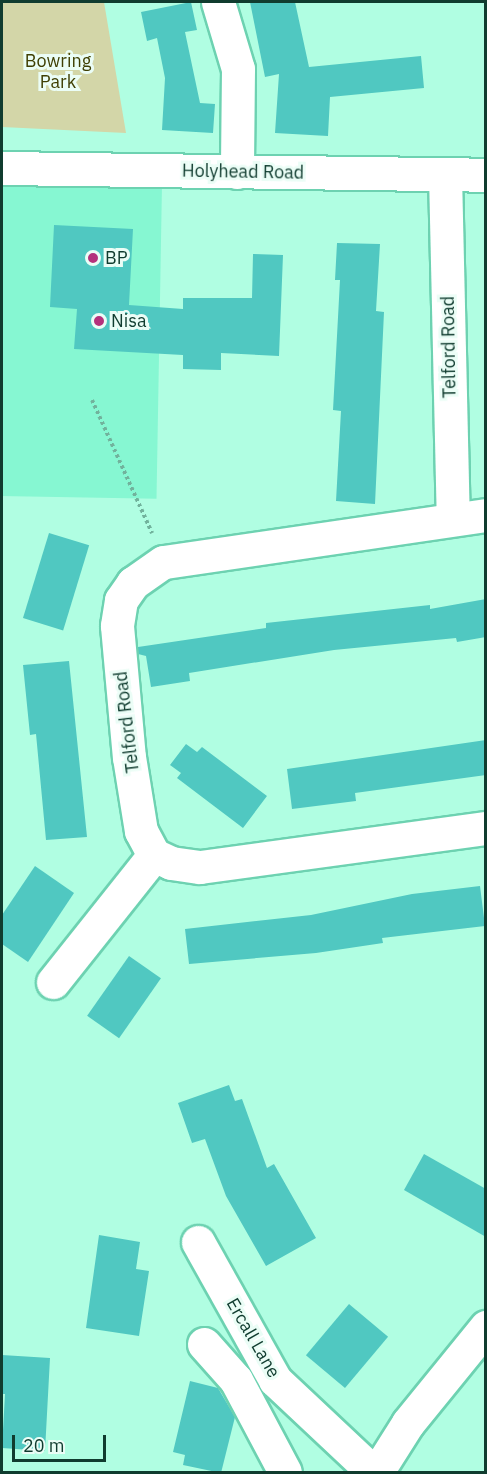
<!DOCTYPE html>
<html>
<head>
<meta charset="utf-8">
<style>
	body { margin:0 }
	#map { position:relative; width:487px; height:1474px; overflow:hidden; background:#b0fee2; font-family:"IBM Plex Sans",sans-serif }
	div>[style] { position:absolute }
	.built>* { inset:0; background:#86f7d2; transform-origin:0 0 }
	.green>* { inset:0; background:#d3d6a8 }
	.building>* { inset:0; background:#50c8c1; transform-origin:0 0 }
	.path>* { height:4px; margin-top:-2px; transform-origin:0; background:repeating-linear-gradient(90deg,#71b29c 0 3px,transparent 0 6px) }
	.roads { filter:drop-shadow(2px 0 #6dd2b1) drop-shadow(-2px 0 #6dd2b1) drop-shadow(0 2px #6dd2b1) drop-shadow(0 -2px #6dd2b1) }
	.minor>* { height:33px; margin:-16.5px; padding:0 16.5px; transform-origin:16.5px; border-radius:16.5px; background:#fff }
	.major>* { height:33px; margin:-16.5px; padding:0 16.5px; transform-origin:16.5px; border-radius:16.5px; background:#fff }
	.dots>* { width:16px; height:16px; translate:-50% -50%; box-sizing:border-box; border:3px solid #ebfdf6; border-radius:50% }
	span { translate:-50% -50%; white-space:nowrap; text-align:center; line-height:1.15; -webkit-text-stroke:6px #ebfdf6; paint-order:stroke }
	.park-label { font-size:18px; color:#3f3f03 }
	.street-label { font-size:18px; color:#103c2f }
	.poi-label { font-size:18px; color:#103c2f }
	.left { translate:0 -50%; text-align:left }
	.frame { position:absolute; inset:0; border:3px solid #103c2f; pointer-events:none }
	.scale { position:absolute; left:12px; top:1435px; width:94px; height:27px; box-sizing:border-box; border:3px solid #103c2f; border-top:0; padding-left:8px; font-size:18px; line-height:21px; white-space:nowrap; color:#103c2f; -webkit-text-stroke:4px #ebfdf6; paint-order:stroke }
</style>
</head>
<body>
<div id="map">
	<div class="built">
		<div style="left:2px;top:183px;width:160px;height:313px;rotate:1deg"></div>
	</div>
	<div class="green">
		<div style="clip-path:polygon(2px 2px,104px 2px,126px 133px,2px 127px)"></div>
	</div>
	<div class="building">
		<div style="clip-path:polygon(191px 2px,197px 30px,185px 32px,200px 103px,215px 104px,213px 133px,162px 130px,165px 78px,157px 38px,147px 41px,141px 12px)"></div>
		<div style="clip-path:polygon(250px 2px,295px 2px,309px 67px,421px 56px,424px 88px,330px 97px,328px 136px,275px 133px,279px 74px,265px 77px)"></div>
		<div style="clip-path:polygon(54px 225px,133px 229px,129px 305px,183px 309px,183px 298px,252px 298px,253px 254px,283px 255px,279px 356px,221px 353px,221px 370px,183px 369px,183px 355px,74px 349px,77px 309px,50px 307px)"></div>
		<div style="clip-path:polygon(337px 243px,380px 244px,376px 311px,384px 312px,375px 504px,336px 501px,341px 411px,333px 410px,340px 280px,335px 280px)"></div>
		<div style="left:49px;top:533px;width:42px;height:89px;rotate:17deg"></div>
		<div style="clip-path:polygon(486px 599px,486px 637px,457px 642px,456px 638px,334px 650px,189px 673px,190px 681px,151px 687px,146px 656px,138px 654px,138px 647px,266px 628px,266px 623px,430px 605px,430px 609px)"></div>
		<div style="clip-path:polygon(69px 661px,87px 837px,46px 840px,36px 734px,30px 735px,23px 665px)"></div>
		<div style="clip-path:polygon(486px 740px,486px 775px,355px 793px,356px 801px,292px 809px,287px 769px)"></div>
		<div style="clip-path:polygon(186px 744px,197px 752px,202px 747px,267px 796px,243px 828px,177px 778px,181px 773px,170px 765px)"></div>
		<div style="clip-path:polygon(35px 866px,74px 893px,28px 962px,2px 944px,2px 915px)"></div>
		<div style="clip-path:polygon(480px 886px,485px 926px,382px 938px,383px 943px,316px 953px,189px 964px,185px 929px,311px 915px,412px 894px)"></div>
		<div style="left:129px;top:956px;width:39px;height:73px;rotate:35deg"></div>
		<div style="clip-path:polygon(229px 1085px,235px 1101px,242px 1099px,267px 1168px,274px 1164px,316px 1238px,266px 1266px,226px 1196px,205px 1139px,192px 1143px,178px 1103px)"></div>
		<div style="clip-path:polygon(424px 1154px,486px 1189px,486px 1237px,404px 1190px)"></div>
		<div style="clip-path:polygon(99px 1235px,140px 1242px,136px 1269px,149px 1271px,139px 1336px,86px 1328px)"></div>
		<div style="left:349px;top:1304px;width:51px;height:67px;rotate:40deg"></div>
		<div style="clip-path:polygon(2px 1355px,50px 1358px,45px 1451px,2px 1448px,5px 1394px,2px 1394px)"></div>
		<div style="clip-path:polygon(190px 1381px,218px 1388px,235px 1417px,221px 1473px,183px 1465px,185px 1455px,173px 1452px)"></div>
	</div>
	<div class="path">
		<div style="left:92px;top:400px;width:146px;rotate:65.7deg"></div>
	</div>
	<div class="roads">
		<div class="minor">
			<div style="left:218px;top:2px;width:70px;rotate:73.4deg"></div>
			<div style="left:238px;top:69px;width:103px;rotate:90.6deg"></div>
			<div style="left:445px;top:174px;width:345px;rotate:88.7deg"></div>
			<div style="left:486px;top:515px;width:326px;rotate:171.7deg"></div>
			<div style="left:163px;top:562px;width:37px;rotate:145deg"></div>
			<div style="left:133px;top:583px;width:21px;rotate:125deg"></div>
			<div style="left:121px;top:600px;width:26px;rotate:99deg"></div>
			<div style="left:117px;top:626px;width:132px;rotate:84.8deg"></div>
			<div style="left:129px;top:757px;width:75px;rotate:80.8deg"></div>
			<div style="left:141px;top:831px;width:27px;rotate:62deg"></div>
			<div style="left:154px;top:855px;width:19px;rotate:25deg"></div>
			<div style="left:171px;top:863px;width:29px;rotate:8deg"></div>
			<div style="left:200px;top:867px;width:289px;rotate:-7.8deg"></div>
			<div style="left:53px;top:982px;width:162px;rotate:-51.5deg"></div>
			<div style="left:198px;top:1242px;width:158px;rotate:60.8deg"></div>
			<div style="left:275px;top:1380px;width:134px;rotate:43.2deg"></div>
			<div style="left:204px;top:1344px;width:48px;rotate:48.4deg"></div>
			<div style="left:236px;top:1380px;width:104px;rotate:62deg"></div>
			<div style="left:377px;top:1472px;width:58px;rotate:-57.7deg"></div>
			<div style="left:408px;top:1423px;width:124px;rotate:-50.9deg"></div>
		</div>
		<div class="major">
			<div style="left:2px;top:168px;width:484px;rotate:0.8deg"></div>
		</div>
	</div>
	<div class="dots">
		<div style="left:93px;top:258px;background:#b4327c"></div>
		<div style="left:99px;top:321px;background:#b4327c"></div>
	</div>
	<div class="park-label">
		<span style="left:58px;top:72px">Bowring<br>Park</span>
	</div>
	<div class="street-label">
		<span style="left:243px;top:172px;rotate:1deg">Holyhead Road</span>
		<span style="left:449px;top:347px;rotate:-91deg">Telford Road</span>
		<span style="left:127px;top:722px;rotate:-97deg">Telford Road</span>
		<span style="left:253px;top:1338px;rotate:60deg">Ercall Lane</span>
	</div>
	<div class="poi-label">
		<span class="left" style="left:105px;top:258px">BP</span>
		<span class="left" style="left:111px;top:321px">Nisa</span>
	</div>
	<div class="frame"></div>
	<div class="scale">20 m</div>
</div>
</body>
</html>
